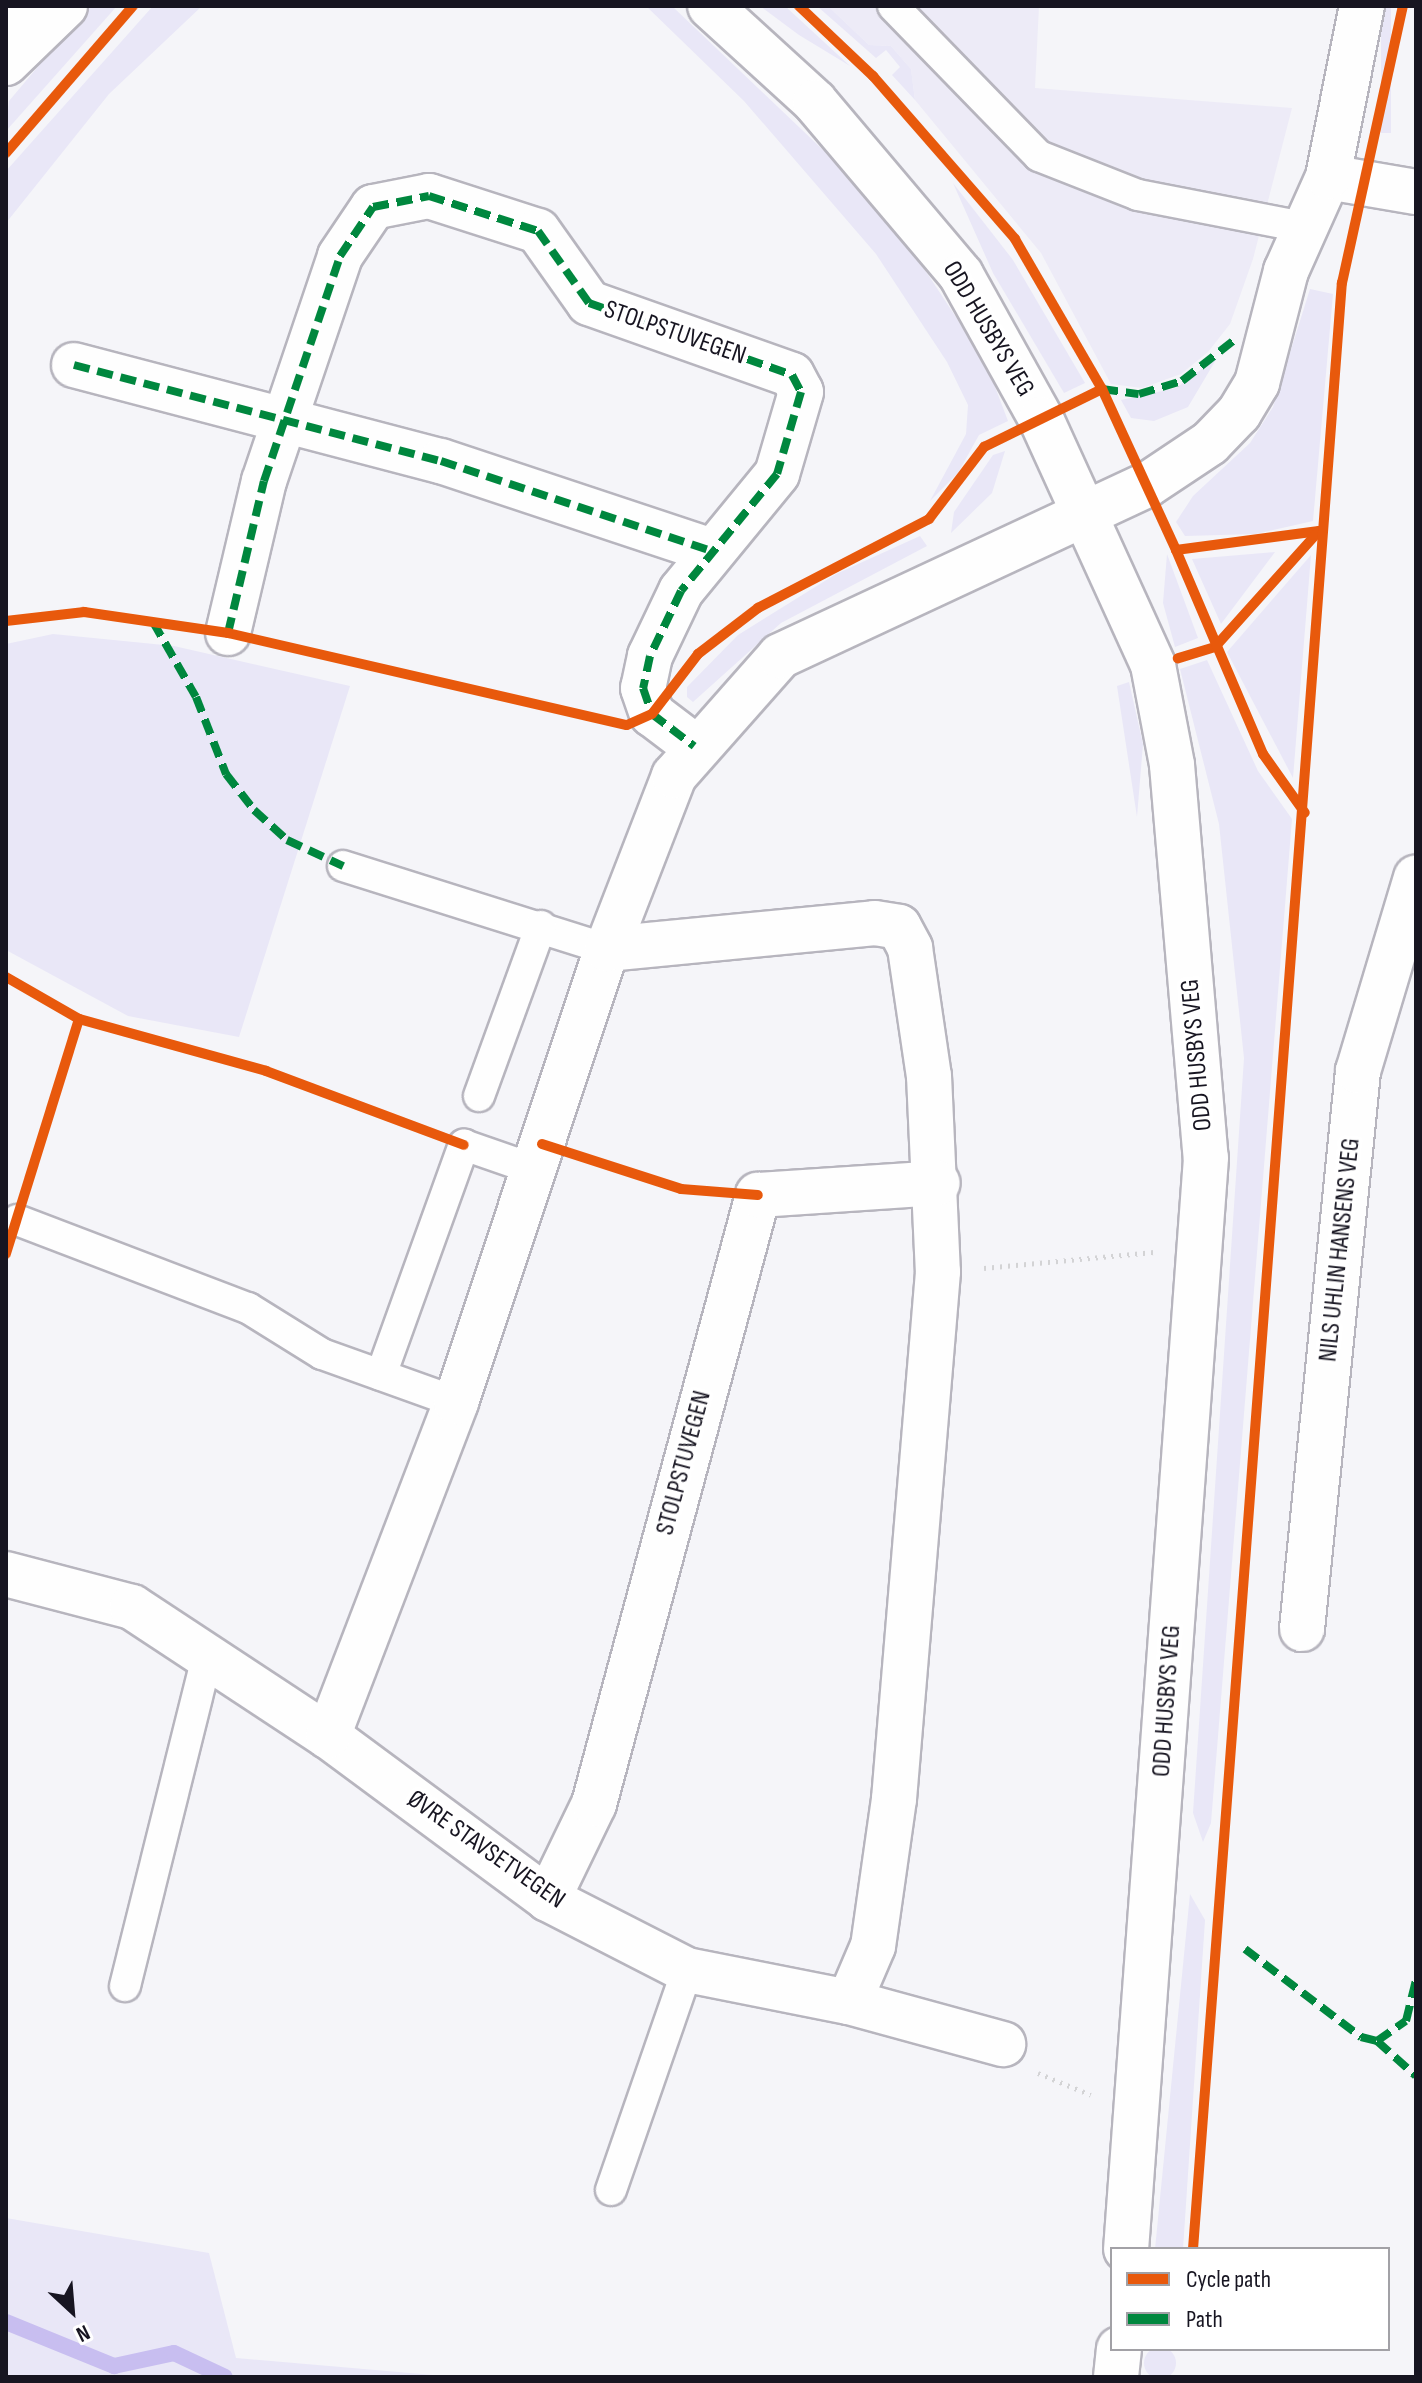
<!DOCTYPE html>
<html>
<head>
<meta charset="utf-8">
<style>
	body { margin:0 }
	#map { position:relative; width:1422px; height:2383px; overflow:hidden; background:#f5f5f9; font-family:"Sofia Sans Condensed",sans-serif }
	div>[style] { position:absolute }
	.built>* { inset:0; background:#edebf7 }
	.green>* { inset:0; background:#e9e7f7; transform-origin:0 0 }
	.round { border-radius:50% }
	.stream>* { height:16px; margin:-8px; padding:0 8px; transform-origin:8px; border-radius:8px; background:#c8bef0 }
	.path>* { height:5px; margin-top:-2.5px; transform-origin:0; background:repeating-linear-gradient(90deg,#d3d3d5 0 2px,transparent 0 8px) }
	.roads { filter:drop-shadow(2px 0 #b7b5be) drop-shadow(-2px 0 #b7b5be) drop-shadow(0 2px #b7b5be) drop-shadow(0 -2px #b7b5be) }
	.service>* { height:30px; margin:-15px; padding:0 15px; transform-origin:15px; border-radius:15px; background:#fefefe }
	.minor>* { height:44px; margin:-22px; padding:0 22px; transform-origin:22px; border-radius:22px; background:#fefefe }
	.tertiary>* { height:44px; margin:-22px; padding:0 22px; transform-origin:22px; border-radius:22px; background:#fefefe }
	.secondary>* { height:44px; margin:-22px; padding:0 22px; transform-origin:22px; border-radius:22px; background:#fefefe }
	.quiet>* { height:8px; margin-top:-4px; transform-origin:0; background:repeating-linear-gradient(90deg,#00873e 0 16px,transparent 0 24px) }
	.cycleway>* { height:10px; margin:-5px; padding:0 5px; transform-origin:5px; border-radius:5px; background:#e8590c }
	span { translate:-50% -50%; white-space:nowrap; text-align:center; line-height:1.15; -webkit-text-stroke:8px #fff; paint-order:stroke }
	.street-label { font-size:26px; color:#171521 }
	.frame { position:absolute; inset:0; border:8px solid #171521; pointer-events:none }
	.legend { position:absolute; left:1110px; top:2247px; width:280px; height:104px; box-sizing:border-box; background:#fff; border:2px solid #a2a1a6; margin:0; padding:10px 14px; list-style:none; font-size:24px; color:#171521 }
	.legend li { display:flex; align-items:center; gap:16px; height:40px }
	.legend b { width:40px; border:2px solid #a2a1a6 }
	.north { position:absolute; left:32px; top:2271px; width:80px; height:80px; -webkit-text-stroke:6px #fff; paint-order:stroke; rotate:154deg; font-size:22px; font-weight:700; line-height:32px; text-align:center; color:#171521 }
	.north::after { content:''; display:block; margin:auto; width:28px; height:36px; background:#171521; clip-path:polygon(50% 0,100% 100%,50% 72%,0 100%) }
</style>
</head>
<body>
<div id="map">
	<div class="built">
		<div style="clip-path:polygon(828px 6px,1039px 6px,1035px 88px,1292px 108px,1253px 259px,1230px 324px,1208px 352px,1181px 374px,1142px 388px,1111px 384px,1041px 253px,915px 100px,911px 69px,891px 46px,869px 45px)"></div>
	</div>
	<div class="green">
		<div style="clip-path:polygon(89px 6px,117px 6px,6px 131px,9px 101px)"></div>
		<div style="clip-path:polygon(153px 6px,202px 6px,109px 94px,6px 223px,6px 171px)"></div>
		<div style="clip-path:polygon(646px 6px,673px 7px,844px 170px,927px 273px,986px 363px,1008px 421px,979px 435px,958px 473px,930px 501px,966px 434px,968px 405px,947px 362px,876px 254px,744px 101px)"></div>
		<div style="clip-path:polygon(760px 6px,785px 6px,850px 66px,799px 35px)"></div>
		<div style="clip-path:polygon(817px 6px,828px 6px,869px 45px,891px 46px,911px 69px,915px 100px,892px 75px,900px 67px,886px 50px,876px 58px)"></div>
		<div style="left:1381px;top:6px;width:10px;height:127px"></div>
		<div style="clip-path:polygon(953px 183px,1013px 260px,1085px 383px,1064px 393px,993px 273px)"></div>
		<div style="clip-path:polygon(1310px 289px,1333px 294px,1313px 521px,1256px 534px,1185px 536px,1176px 522px,1193px 496px,1250px 443px,1273px 407px)"></div>
		<div style="clip-path:polygon(1217px 358px,1188px 407px,1154px 421px,1131px 418px,1121px 400px,1176px 388px)"></div>
		<div style="clip-path:polygon(1005px 451px,992px 493px,951px 533px,954px 512px,993px 455px)"></div>
		<div style="clip-path:polygon(920px 536px,927px 546px,781px 623px,693px 702px,687px 697px,687px 687px,738px 635px,836px 574px)"></div>
		<div style="clip-path:polygon(1275px 552px,1221px 624px,1192px 559px)"></div>
		<div style="clip-path:polygon(1167px 554px,1198px 638px,1175px 647px,1163px 603px)"></div>
		<div style="clip-path:polygon(1311px 555px,1293px 778px,1227px 652px)"></div>
		<div style="clip-path:polygon(53px 634px,174px 646px,350px 686px,239px 1037px,128px 1016px,6px 950px,6px 644px)"></div>
		<div style="clip-path:polygon(1207px 660px,1258px 771px,1292px 819px,1211px 1823px,1203px 1842px,1193px 1813px,1244px 1058px,1219px 824px,1180px 669px)"></div>
		<div style="clip-path:polygon(1129px 682px,1143px 744px,1137px 817px,1117px 686px)"></div>
		<div style="clip-path:polygon(1190px 1894px,1205px 1920px,1183px 2249px,1155px 2249px)"></div>
		<div style="clip-path:polygon(6px 2218px,209px 2253px,236px 2358px,456px 2377px,6px 2377px)"></div>
		<div class="round" style="left:1144px;top:2347px;width:32px;height:32px"></div>
	</div>
	<div class="stream">
		<div style="left:6px;top:2322px;width:117px;rotate:22.2deg"></div>
		<div style="left:114px;top:2366px;width:61px;rotate:-12.2deg"></div>
		<div style="left:174px;top:2353px;width:56px;rotate:25.2deg"></div>
	</div>
	<div class="path">
		<div style="left:984px;top:1268px;width:171px;rotate:-5.4deg"></div>
		<div style="left:1038px;top:2073px;width:57px;rotate:22.5deg"></div>
	</div>
	<div class="roads">
		<div class="service">
			<div style="left:893px;top:6px;width:209px;rotate:45.8deg"></div>
			<div style="left:1039px;top:156px;width:106px;rotate:21.5deg"></div>
			<div style="left:1138px;top:195px;width:168px;rotate:11deg"></div>
			<div style="left:343px;top:866px;width:277px;rotate:17.5deg"></div>
			<div style="left:479px;top:1096px;width:181px;rotate:-70deg"></div>
			<div style="left:17px;top:1220px;width:247px;rotate:20.9deg"></div>
			<div style="left:248px;top:1308px;width:87px;rotate:31.9deg"></div>
			<div style="left:322px;top:1354px;width:142px;rotate:19.7deg"></div>
			<div style="left:381px;top:1375px;width:245px;rotate:-70.2deg"></div>
			<div style="left:464px;top:1145px;width:73px;rotate:19.2deg"></div>
			<div style="left:125px;top:1986px;width:340px;rotate:-76deg"></div>
			<div style="left:611px;top:2190px;width:233px;rotate:-70.9deg"></div>
		</div>
		<div class="minor">
			<div style="left:1328px;top:177px;width:89px;rotate:9.7deg"></div>
			<div style="left:74px;top:365px;width:379px;rotate:14.7deg"></div>
			<div style="left:441px;top:461px;width:286px;rotate:18.4deg"></div>
			<div style="left:228px;top:633px;width:156px;rotate:-76.7deg"></div>
			<div style="left:264px;top:481px;width:237px;rotate:-71.3deg"></div>
			<div style="left:340px;top:256px;width:59px;rotate:-56deg"></div>
			<div style="left:373px;top:207px;width:57px;rotate:-11.1deg"></div>
			<div style="left:429px;top:196px;width:114px;rotate:17.8deg"></div>
			<div style="left:538px;top:231px;width:88px;rotate:54.7deg"></div>
			<div style="left:589px;top:303px;width:215px;rotate:19.5deg"></div>
			<div style="left:792px;top:375px;width:19px;rotate:62deg"></div>
			<div style="left:801px;top:392px;width:85px;rotate:106.3deg"></div>
			<div style="left:777px;top:474px;width:151px;rotate:129.4deg"></div>
			<div style="left:681px;top:591px;width:72px;rotate:115.5deg"></div>
			<div style="left:650px;top:656px;width:33px;rotate:102deg"></div>
			<div style="left:643px;top:688px;width:28px;rotate:71deg"></div>
			<div style="left:652px;top:714px;width:53px;rotate:37.3deg"></div>
			<div style="left:607px;top:949px;width:269px;rotate:-5.5deg"></div>
			<div style="left:875px;top:923px;width:24px;rotate:9deg"></div>
			<div style="left:899px;top:927px;width:24px;rotate:62deg"></div>
			<div style="left:910px;top:948px;width:129px;rotate:81.6deg"></div>
			<div style="left:929px;top:1076px;width:196px;rotate:87.4deg"></div>
			<div style="left:938px;top:1272px;width:529px;rotate:94.77deg"></div>
			<div style="left:894px;top:1799px;width:148px;rotate:98.1deg"></div>
			<div style="left:873px;top:1946px;width:61px;rotate:113.2deg"></div>
			<div style="left:6px;top:1574px;width:130px;rotate:14.7deg"></div>
			<div style="left:132px;top:1607px;width:235px;rotate:33.4deg"></div>
			<div style="left:328px;top:1736px;width:274px;rotate:36.5deg"></div>
			<div style="left:548px;top:1899px;width:156px;rotate:27.1deg"></div>
			<div style="left:687px;top:1970px;width:165px;rotate:11.2deg"></div>
			<div style="left:849px;top:2002px;width:160px;rotate:15.3deg"></div>
			<div style="left:1302px;top:1629px;width:561px;rotate:-84.27deg"></div>
			<div style="left:1358px;top:1071px;width:202px;rotate:-73.3deg"></div>
			<div style="left:328px;top:1736px;width:358px;rotate:-69deg"></div>
			<div style="left:456px;top:1402px;width:478px;rotate:-71.6deg"></div>
			<div style="left:607px;top:949px;width:186px;rotate:-68.8deg"></div>
			<div style="left:674px;top:776px;width:160px;rotate:-48.5deg"></div>
			<div style="left:780px;top:656px;width:405px;rotate:-25deg"></div>
			<div style="left:1147px;top:485px;width:76px;rotate:-33.7deg"></div>
			<div style="left:1210px;top:443px;width:42px;rotate:-46deg"></div>
			<div style="left:1239px;top:413px;width:35px;rotate:-59deg"></div>
			<div style="left:1257px;top:383px;width:116px;rotate:-75.5deg"></div>
			<div style="left:1286px;top:271px;width:103px;rotate:-65.9deg"></div>
			<div style="left:1328px;top:177px;width:174px;rotate:-78.8deg"></div>
			<div style="left:548px;top:1899px;width:106px;rotate:-64.2deg"></div>
			<div style="left:594px;top:1804px;width:631px;rotate:-74.93deg"></div>
			<div style="left:758px;top:1195px;width:180px;rotate:-3.8deg"></div>
		</div>
		<div class="tertiary">
			<div style="left:710px;top:6px;width:142px;rotate:42.4deg"></div>
			<div style="left:815px;top:102px;width:226px;rotate:49.8deg"></div>
			<div style="left:961px;top:275px;width:165px;rotate:60.9deg"></div>
			<div style="left:1041px;top:419px;width:270px;rotate:65.5deg"></div>
			<div style="left:1153px;top:665px;width:102px;rotate:79.2deg"></div>
			<div style="left:1172px;top:765px;width:394px;rotate:85.1deg"></div>
			<div style="left:1206px;top:1158px;width:1094px;rotate:94.19deg"></div>
			<div style="left:1116px;top:2377px;width:28px;rotate:-84deg"></div>
		</div>
		<div class="secondary">
			<div style="left:6px;top:21px;width:17px;rotate:-59deg"></div>
			<div style="left:6px;top:63px;width:82px;rotate:-44deg"></div>
		</div>
	</div>
	<div class="quiet">
		<div style="left:74px;top:365px;width:379px;rotate:14.7deg"></div>
		<div style="left:441px;top:461px;width:286px;rotate:18.4deg"></div>
		<div style="left:1102px;top:389px;width:37px;rotate:8deg"></div>
		<div style="left:1139px;top:394px;width:45px;rotate:-16.8deg"></div>
		<div style="left:1182px;top:381px;width:65px;rotate:-38.1deg"></div>
		<div style="left:153px;top:622px;width:86px;rotate:60.2deg"></div>
		<div style="left:196px;top:697px;width:83px;rotate:68.7deg"></div>
		<div style="left:226px;top:774px;width:46px;rotate:52.1deg"></div>
		<div style="left:254px;top:810px;width:45px;rotate:42.3deg"></div>
		<div style="left:287px;top:840px;width:62px;rotate:24.9deg"></div>
		<div style="left:228px;top:633px;width:156px;rotate:-76.7deg"></div>
		<div style="left:264px;top:481px;width:237px;rotate:-71.3deg"></div>
		<div style="left:340px;top:256px;width:59px;rotate:-56deg"></div>
		<div style="left:373px;top:207px;width:57px;rotate:-11.1deg"></div>
		<div style="left:429px;top:196px;width:114px;rotate:17.8deg"></div>
		<div style="left:538px;top:231px;width:88px;rotate:54.7deg"></div>
		<div style="left:589px;top:303px;width:215px;rotate:19.5deg"></div>
		<div style="left:792px;top:375px;width:19px;rotate:62deg"></div>
		<div style="left:801px;top:392px;width:85px;rotate:106.3deg"></div>
		<div style="left:777px;top:474px;width:151px;rotate:129.4deg"></div>
		<div style="left:681px;top:591px;width:72px;rotate:115.5deg"></div>
		<div style="left:650px;top:656px;width:33px;rotate:102deg"></div>
		<div style="left:643px;top:688px;width:28px;rotate:71deg"></div>
		<div style="left:652px;top:714px;width:53px;rotate:37.3deg"></div>
		<div style="left:1245px;top:1949px;width:146px;rotate:37.2deg"></div>
		<div style="left:1361px;top:2037px;width:16px;rotate:14deg"></div>
		<div style="left:1377px;top:2041px;width:35px;rotate:-35deg"></div>
		<div style="left:1406px;top:2021px;width:42px;rotate:-76.3deg"></div>
		<div style="left:1377px;top:2041px;width:52px;rotate:41.9deg"></div>
	</div>
	<div class="cycleway">
		<div style="left:799px;top:6px;width:102px;rotate:43.4deg"></div>
		<div style="left:873px;top:76px;width:216px;rotate:48.9deg"></div>
		<div style="left:1015px;top:239px;width:173px;rotate:59.9deg"></div>
		<div style="left:1102px;top:389px;width:177px;rotate:65.3deg"></div>
		<div style="left:1176px;top:550px;width:144px;rotate:-7.6deg"></div>
		<div style="left:1319px;top:531px;width:156px;rotate:131.9deg"></div>
		<div style="left:1215px;top:647px;width:39px;rotate:163deg"></div>
		<div style="left:6px;top:153px;width:194px;rotate:-49.2deg"></div>
		<div style="left:1176px;top:550px;width:222px;rotate:66.9deg"></div>
		<div style="left:1263px;top:754px;width:72px;rotate:54.6deg"></div>
		<div style="left:6px;top:621px;width:79px;rotate:-6.6deg"></div>
		<div style="left:84px;top:612px;width:146px;rotate:8.3deg"></div>
		<div style="left:228px;top:633px;width:409px;rotate:13deg"></div>
		<div style="left:627px;top:725px;width:27px;rotate:-24deg"></div>
		<div style="left:652px;top:714px;width:76px;rotate:-52.5deg"></div>
		<div style="left:698px;top:654px;width:76px;rotate:-37.5deg"></div>
		<div style="left:758px;top:608px;width:193px;rotate:-27.5deg"></div>
		<div style="left:929px;top:519px;width:91px;rotate:-52.6deg"></div>
		<div style="left:984px;top:447px;width:131px;rotate:-26.2deg"></div>
		<div style="left:6px;top:977px;width:84px;rotate:29.9deg"></div>
		<div style="left:79px;top:1019px;width:246px;rotate:107.3deg"></div>
		<div style="left:79px;top:1019px;width:194px;rotate:15.5deg"></div>
		<div style="left:266px;top:1071px;width:211px;rotate:20.5deg"></div>
		<div style="left:542px;top:1144px;width:146px;rotate:17.9deg"></div>
		<div style="left:681px;top:1189px;width:77px;rotate:4.5deg"></div>
		<div style="left:1193px;top:2249px;width:1972px;rotate:-85.67deg"></div>
		<div style="left:1342px;top:283px;width:284px;rotate:-77.6deg"></div>
	</div>
	<div class="street-label">
		<span style="left:988px;top:329px;rotate:59deg">ODD HUSBYS VEG</span>
		<span style="left:675px;top:333px;rotate:19deg">STOLPSTUVEGEN</span>
		<span style="left:1197px;top:1055px;rotate:-95deg">ODD HUSBYS VEG</span>
		<span style="left:1340px;top:1250px;rotate:-84deg">NILS UHLIN HANSENS VEG</span>
		<span style="left:684px;top:1463px;rotate:-75deg">STOLPSTUVEGEN</span>
		<span style="left:1167px;top:1701px;rotate:-86deg">ODD HUSBYS VEG</span>
		<span style="left:486px;top:1850px;rotate:35deg">ØVRE STAVSETVEGEN</span>
	</div>
	<div class="frame"></div>
	<ul class="legend">
	<li><b style="height:10px;background:#e8590c"></b>Cycle path</li>
	<li><b style="height:10px;background:#00873e"></b>Path</li>
	</ul>
	<div class="north">N</div>
</div>
</body>
</html>
